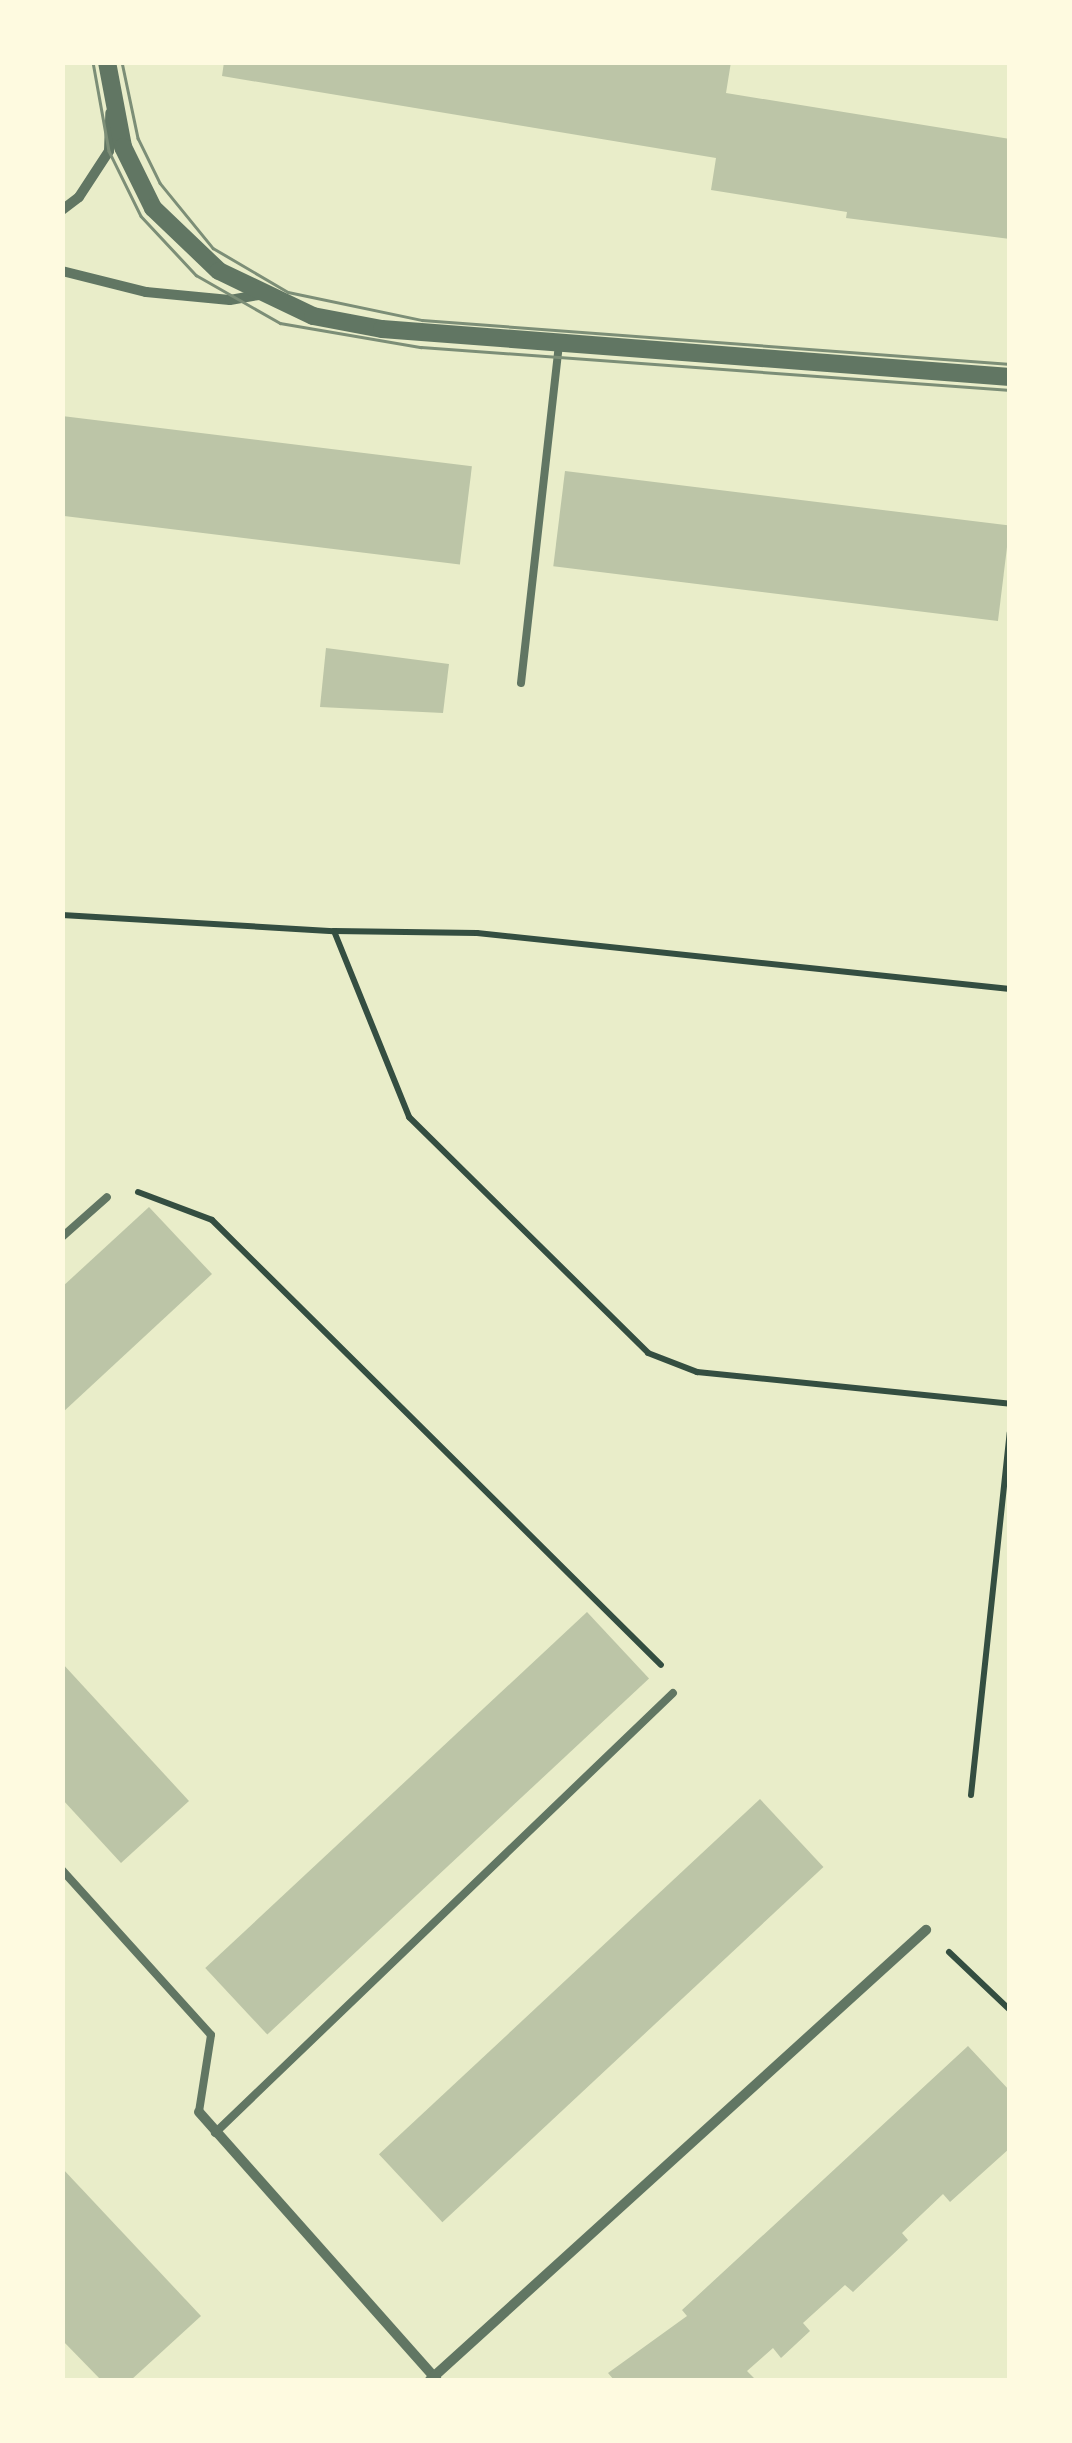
<!DOCTYPE html>
<html>
<head>
<meta charset="utf-8">
<style>
	body { margin:0 }
	#map { position:relative; width:1072px; height:2443px; overflow:hidden; background:#e9edc9; font-family:Karla,sans-serif }
	div>[style] { position:absolute }
	.building>* { inset:0; background:#bcc5a7; transform-origin:0 0 }
	.path>* { height:6px; margin:-3px; padding:0 3px; transform-origin:3px; border-radius:3px; background:#344e41 }
	.service>* { height:8px; margin:-4px; padding:0 4px; transform-origin:4px; border-radius:4px; background:#617663 }
	.minor>* { height:10px; margin:-5px; padding:0 5px; transform-origin:5px; border-radius:5px; background:#617663 }
	.tertiary>* { height:18px; margin:-9px; padding:0 9px; transform-origin:9px; border-radius:9px; background:#617663 }
	.tram>* { height:2.5px; margin:-1.25px; padding:0 1.25px; transform-origin:1.25px; border-radius:1.25px; background:#7c8e77 }
	span { translate:-50% -50%; white-space:nowrap; text-align:center; line-height:1.15; -webkit-text-stroke:8px #fefae0; paint-order:stroke }
	.frame { position:absolute; inset:0; border:65px solid #fefae0; pointer-events:none }
</style>
</head>
<body>
<div id="map">
	<div class="building">
		<div style="clip-path:polygon(224px 62px,731px 62px,726px 93px,1010px 139px,1010px 239px,846px 218px,847px 212px,711px 190px,716px 158px,222px 76px)"></div>
		<div style="left:62px;top:416px;width:413px;height:99px;rotate:7deg"></div>
		<div style="left:565px;top:471px;width:448px;height:96px;rotate:7deg"></div>
		<div style="clip-path:polygon(326px 648px,449px 664px,443px 713px,320px 707px)"></div>
		<div style="clip-path:polygon(149px 1207px,212px 1274px,62px 1413px,62px 1287px)"></div>
		<div style="left:587px;top:1612px;width:91px;height:522px;rotate:47deg"></div>
		<div style="clip-path:polygon(62px 1663px,189px 1801px,121px 1863px,62px 1799px)"></div>
		<div style="left:760px;top:1799px;width:93px;height:521px;rotate:47deg"></div>
		<div style="clip-path:polygon(968px 2046px,1010px 2091px,1010px 2148px,950px 2202px,943px 2194px,902px 2233px,908px 2240px,853px 2292px,845px 2285px,803px 2323px,810px 2331px,781px 2358px,773px 2348px,747px 2371px,756px 2380px,614px 2380px,608px 2373px,687px 2316px,682px 2310px)"></div>
		<div style="clip-path:polygon(62px 2168px,201px 2316px,131px 2380px,101px 2380px,62px 2340px)"></div>
	</div>
	<div class="path">
		<div style="left:62px;top:915px;width:272px;rotate:3.4deg"></div>
		<div style="left:334px;top:931px;width:201px;rotate:68deg"></div>
		<div style="left:409px;top:1117px;width:336px;rotate:44.6deg"></div>
		<div style="left:648px;top:1353px;width:53px;rotate:21.2deg"></div>
		<div style="left:697px;top:1372px;width:315px;rotate:5.8deg"></div>
		<div style="left:334px;top:931px;width:143px;rotate:0.8deg"></div>
		<div style="left:477px;top:933px;width:536px;rotate:6deg"></div>
		<div style="left:138px;top:1192px;width:79px;rotate:20.7deg"></div>
		<div style="left:212px;top:1220px;width:632px;rotate:44.74deg"></div>
		<div style="left:971px;top:1795px;width:364px;rotate:-83.9deg"></div>
		<div style="left:949px;top:1952px;width:84px;rotate:43.6deg"></div>
	</div>
	<div class="service">
		<div style="left:521px;top:683px;width:342px;rotate:-83.6deg"></div>
		<div style="left:62px;top:1237px;width:60px;rotate:-41.6deg"></div>
		<div style="left:62px;top:1870px;width:222px;rotate:47.9deg"></div>
		<div style="left:211px;top:2035px;width:78px;rotate:98.9deg"></div>
		<div style="left:215px;top:2133px;width:635px;rotate:-43.85deg"></div>
	</div>
	<div class="minor">
		<div style="left:62px;top:210px;width:21px;rotate:-37deg"></div>
		<div style="left:79px;top:197px;width:55px;rotate:-56.9deg"></div>
		<div style="left:109px;top:151px;width:38px;rotate:-88deg"></div>
		<div style="left:62px;top:271px;width:87px;rotate:14deg"></div>
		<div style="left:146px;top:292px;width:84px;rotate:5.4deg"></div>
		<div style="left:230px;top:300px;width:29px;rotate:-10deg"></div>
		<div style="left:199px;top:2112px;width:358px;rotate:48.4deg"></div>
		<div style="left:430px;top:2380px;width:670px;rotate:-42.22deg"></div>
	</div>
	<div class="tertiary">
		<div style="left:107px;top:62px;width:86px;rotate:79.3deg"></div>
		<div style="left:123px;top:147px;width:68px;rotate:63.8deg"></div>
		<div style="left:153px;top:208px;width:91px;rotate:43.7deg"></div>
		<div style="left:219px;top:271px;width:104px;rotate:25.6deg"></div>
		<div style="left:313px;top:316px;width:70px;rotate:10.7deg"></div>
		<div style="left:382px;top:329px;width:630px;rotate:4.37deg"></div>
	</div>
	<div class="tram">
		<div style="left:93px;top:62px;width:90px;rotate:79.8deg"></div>
		<div style="left:109px;top:151px;width:72px;rotate:63.8deg"></div>
		<div style="left:141px;top:216px;width:81px;rotate:47deg"></div>
		<div style="left:196px;top:275px;width:97px;rotate:29.7deg"></div>
		<div style="left:280px;top:323px;width:143px;rotate:9.7deg"></div>
		<div style="left:421px;top:347px;width:591px;rotate:4.18deg"></div>
		<div style="left:122px;top:62px;width:78px;rotate:78.1deg"></div>
		<div style="left:138px;top:138px;width:50px;rotate:63.9deg"></div>
		<div style="left:160px;top:183px;width:84px;rotate:50.8deg"></div>
		<div style="left:213px;top:248px;width:87px;rotate:30.4deg"></div>
		<div style="left:288px;top:292px;width:137px;rotate:11.8deg"></div>
		<div style="left:422px;top:320px;width:590px;rotate:4.28deg"></div>
	</div>
	<div class="frame"></div>
</div>
</body>
</html>
